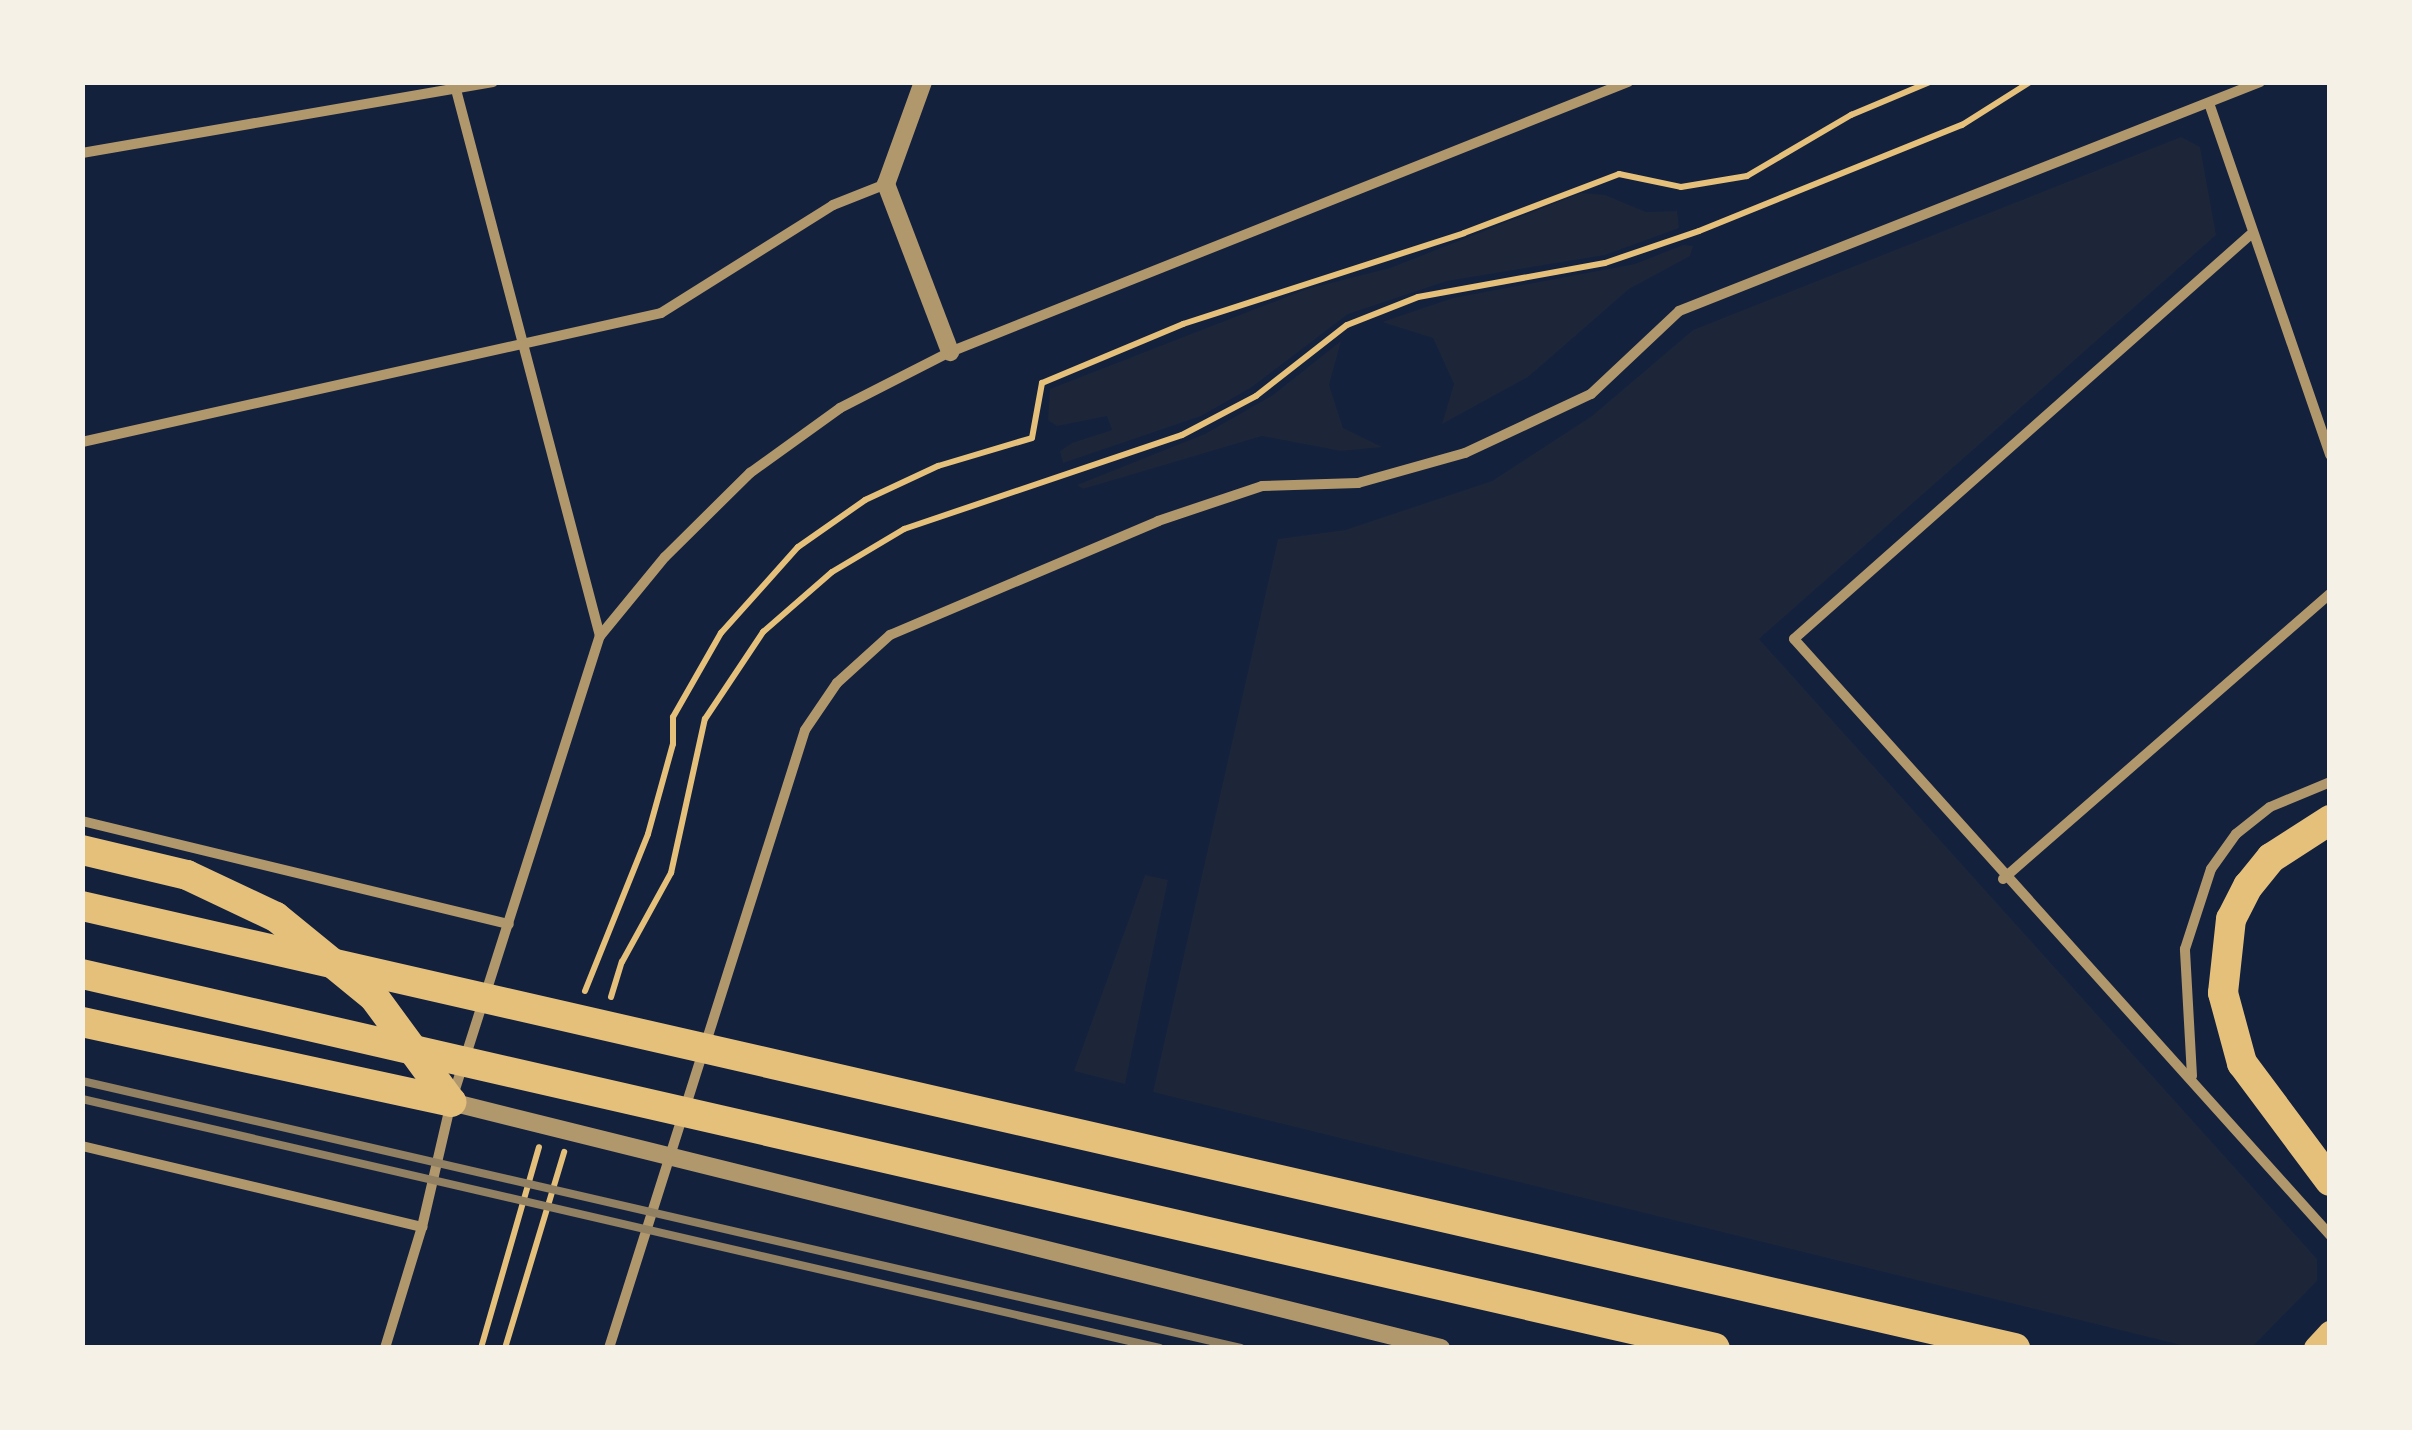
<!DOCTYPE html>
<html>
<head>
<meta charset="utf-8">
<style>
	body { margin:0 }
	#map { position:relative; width:2412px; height:1430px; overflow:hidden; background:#14213d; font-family:"DM Sans",sans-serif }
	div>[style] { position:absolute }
	.green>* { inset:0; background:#1d2539 }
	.path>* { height:6px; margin:-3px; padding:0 3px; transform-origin:3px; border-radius:3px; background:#e5c07b }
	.minor>* { height:10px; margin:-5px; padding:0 5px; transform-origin:5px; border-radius:5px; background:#b1986c }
	.tertiary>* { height:18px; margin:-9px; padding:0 9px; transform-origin:9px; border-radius:9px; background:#b1986c }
	.primary>* { height:25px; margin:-12.5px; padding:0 12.5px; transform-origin:12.5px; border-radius:12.5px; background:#e5c07b }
	.motorway>* { height:30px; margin:-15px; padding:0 15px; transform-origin:15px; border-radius:15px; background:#e5c07b }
	.rail>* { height:8px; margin:-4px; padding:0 4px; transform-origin:4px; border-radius:4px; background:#918062 }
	span { translate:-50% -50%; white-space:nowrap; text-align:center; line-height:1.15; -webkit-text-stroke:8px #f6f1e7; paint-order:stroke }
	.frame { position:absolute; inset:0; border:85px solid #f6f1e7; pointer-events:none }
</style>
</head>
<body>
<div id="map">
	<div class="green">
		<div style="clip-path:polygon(2181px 137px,2200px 147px,2216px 235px,1759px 639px,2317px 1259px,2317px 1281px,2252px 1347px,2189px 1347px,1153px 1092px,1278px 539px,1345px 530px,1492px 481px,1592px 416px,1693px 330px)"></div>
		<div style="clip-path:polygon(1581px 193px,1605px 195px,1646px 212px,1677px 211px,1679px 228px,1605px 255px,1447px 281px,1348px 314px,1252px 387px,1201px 416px,1063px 463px,1060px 451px,1072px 443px,1112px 430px,1107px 416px,1057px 426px,1048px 420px,1050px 389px,1307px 289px,1390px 268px)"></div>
		<div style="clip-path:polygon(1683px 245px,1693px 246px,1690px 256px,1629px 289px,1528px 377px,1442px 424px,1454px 384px,1433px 338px,1382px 322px,1453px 298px,1635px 264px)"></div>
		<div style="clip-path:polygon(1341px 341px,1329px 385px,1343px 428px,1382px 447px,1341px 451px,1262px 436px,1083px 489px,1077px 485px,1205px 434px,1273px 395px)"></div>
		<div style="clip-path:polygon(1145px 875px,1168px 880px,1125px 1084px,1074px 1071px)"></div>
	</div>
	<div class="path">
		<div style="left:585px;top:991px;width:169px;rotate:-68.1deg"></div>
		<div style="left:648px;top:834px;width:93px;rotate:-74.5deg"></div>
		<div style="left:673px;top:744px;width:27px;rotate:-90deg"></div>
		<div style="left:673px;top:717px;width:97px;rotate:-60.3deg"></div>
		<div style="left:721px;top:633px;width:115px;rotate:-48.2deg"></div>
		<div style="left:798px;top:547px;width:82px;rotate:-35deg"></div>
		<div style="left:865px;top:500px;width:81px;rotate:-25deg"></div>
		<div style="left:938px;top:466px;width:98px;rotate:-16.6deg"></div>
		<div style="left:1032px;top:438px;width:56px;rotate:-79.7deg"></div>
		<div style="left:1042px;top:383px;width:153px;rotate:-22.7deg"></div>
		<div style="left:1183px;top:324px;width:295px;rotate:-17.9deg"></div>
		<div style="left:1464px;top:233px;width:166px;rotate:-20.8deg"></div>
		<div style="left:1619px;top:174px;width:63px;rotate:11.8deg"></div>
		<div style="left:1681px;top:187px;width:67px;rotate:-9.5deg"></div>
		<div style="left:1747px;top:176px;width:121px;rotate:-30.4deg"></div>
		<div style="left:1851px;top:115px;width:86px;rotate:-22.7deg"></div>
		<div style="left:611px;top:997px;width:37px;rotate:-73deg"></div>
		<div style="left:622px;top:962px;width:102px;rotate:-61.2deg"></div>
		<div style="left:671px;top:873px;width:158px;rotate:-77.6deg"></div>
		<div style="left:705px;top:719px;width:105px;rotate:-56.3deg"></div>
		<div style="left:763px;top:632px;width:91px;rotate:-41deg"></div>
		<div style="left:832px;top:572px;width:84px;rotate:-30.8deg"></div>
		<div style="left:904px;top:529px;width:293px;rotate:-18.7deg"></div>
		<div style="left:1182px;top:435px;width:84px;rotate:-27.8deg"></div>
		<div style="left:1256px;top:396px;width:115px;rotate:-38deg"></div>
		<div style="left:1347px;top:325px;width:76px;rotate:-21.5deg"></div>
		<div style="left:1418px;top:297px;width:190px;rotate:-10.3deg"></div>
		<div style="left:1605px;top:263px;width:99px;rotate:-18.8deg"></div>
		<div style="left:1699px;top:231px;width:284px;rotate:-22deg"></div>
		<div style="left:1962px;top:125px;width:80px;rotate:-32.3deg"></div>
		<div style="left:481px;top:1348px;width:209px;rotate:-73.9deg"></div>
		<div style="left:505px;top:1348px;width:205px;rotate:-73.2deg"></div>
	</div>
	<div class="minor">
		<div style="left:454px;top:82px;width:573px;rotate:75.24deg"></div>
		<div style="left:2210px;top:106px;width:369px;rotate:71deg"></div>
		<div style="left:82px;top:153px;width:417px;rotate:-9.8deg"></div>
		<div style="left:2250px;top:235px;width:609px;rotate:138.46deg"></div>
		<div style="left:1794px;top:639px;width:802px;rotate:48.03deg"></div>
		<div style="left:82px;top:442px;width:593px;rotate:-12.56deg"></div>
		<div style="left:661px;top:313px;width:203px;rotate:-32.1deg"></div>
		<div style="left:833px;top:205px;width:57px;rotate:-21.6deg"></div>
		<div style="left:82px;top:821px;width:439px;rotate:13.6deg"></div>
		<div style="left:2003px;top:879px;width:434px;rotate:-41.1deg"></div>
		<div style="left:2192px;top:1076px;width:127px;rotate:-93.2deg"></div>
		<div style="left:2185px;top:949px;width:84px;rotate:-72deg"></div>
		<div style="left:2211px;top:869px;width:43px;rotate:-54.5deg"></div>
		<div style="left:2236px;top:834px;width:43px;rotate:-38.5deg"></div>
		<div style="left:2270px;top:807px;width:65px;rotate:-22.6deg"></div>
		<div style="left:82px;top:1146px;width:350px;rotate:13.4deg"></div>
		<div style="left:385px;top:1348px;width:127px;rotate:-73deg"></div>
		<div style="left:422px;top:1227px;width:128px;rotate:-76.9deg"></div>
		<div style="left:451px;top:1102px;width:489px;rotate:-72.3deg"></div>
		<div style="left:600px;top:636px;width:102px;rotate:-50.6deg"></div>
		<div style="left:665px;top:557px;width:120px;rotate:-44.7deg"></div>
		<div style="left:750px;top:473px;width:111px;rotate:-35.8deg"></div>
		<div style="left:840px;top:408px;width:123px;rotate:-27deg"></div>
		<div style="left:950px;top:352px;width:730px;rotate:-21.71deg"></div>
		<div style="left:609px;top:1348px;width:648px;rotate:-72.4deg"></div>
		<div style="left:805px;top:730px;width:57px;rotate:-55.8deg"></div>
		<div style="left:837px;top:683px;width:72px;rotate:-42.2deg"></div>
		<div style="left:890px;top:635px;width:291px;rotate:-23deg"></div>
		<div style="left:1158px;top:521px;width:110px;rotate:-18.6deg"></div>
		<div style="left:1262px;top:486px;width:96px;rotate:-1.8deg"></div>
		<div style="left:1358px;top:483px;width:111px;rotate:-15.7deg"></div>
		<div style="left:1465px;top:453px;width:139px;rotate:-25.1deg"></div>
		<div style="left:1591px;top:394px;width:121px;rotate:-43.3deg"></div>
		<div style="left:1679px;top:311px;width:625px;rotate:-21.51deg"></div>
	</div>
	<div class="tertiary">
		<div style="left:923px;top:82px;width:109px;rotate:109.9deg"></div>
		<div style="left:886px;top:184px;width:180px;rotate:69.1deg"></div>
		<div style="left:451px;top:1102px;width:1020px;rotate:13.95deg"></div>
	</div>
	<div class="primary">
		<div style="left:2316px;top:1348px;width:21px;rotate:-47deg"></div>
	</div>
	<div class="motorway">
		<div style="left:2330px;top:820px;width:70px;rotate:147.2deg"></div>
		<div style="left:2271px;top:858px;width:36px;rotate:129deg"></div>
		<div style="left:2248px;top:886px;width:37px;rotate:117deg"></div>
		<div style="left:2231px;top:919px;width:74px;rotate:96.2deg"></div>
		<div style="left:2223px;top:993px;width:73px;rotate:74.8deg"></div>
		<div style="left:2242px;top:1063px;width:147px;rotate:53.3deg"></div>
		<div style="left:82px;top:850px;width:108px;rotate:13.4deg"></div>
		<div style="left:187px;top:875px;width:98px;rotate:25.3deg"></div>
		<div style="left:276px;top:917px;width:127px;rotate:39.2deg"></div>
		<div style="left:374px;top:997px;width:130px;rotate:53.7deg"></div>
		<div style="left:82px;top:906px;width:1983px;rotate:12.88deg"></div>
		<div style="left:82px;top:974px;width:1675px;rotate:12.9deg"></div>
		<div style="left:82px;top:1022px;width:378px;rotate:12.2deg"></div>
	</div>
	<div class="rail">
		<div style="left:82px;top:1081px;width:1189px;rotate:12.97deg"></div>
		<div style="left:82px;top:1099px;width:1106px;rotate:13.01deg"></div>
	</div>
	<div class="frame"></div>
</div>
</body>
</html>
